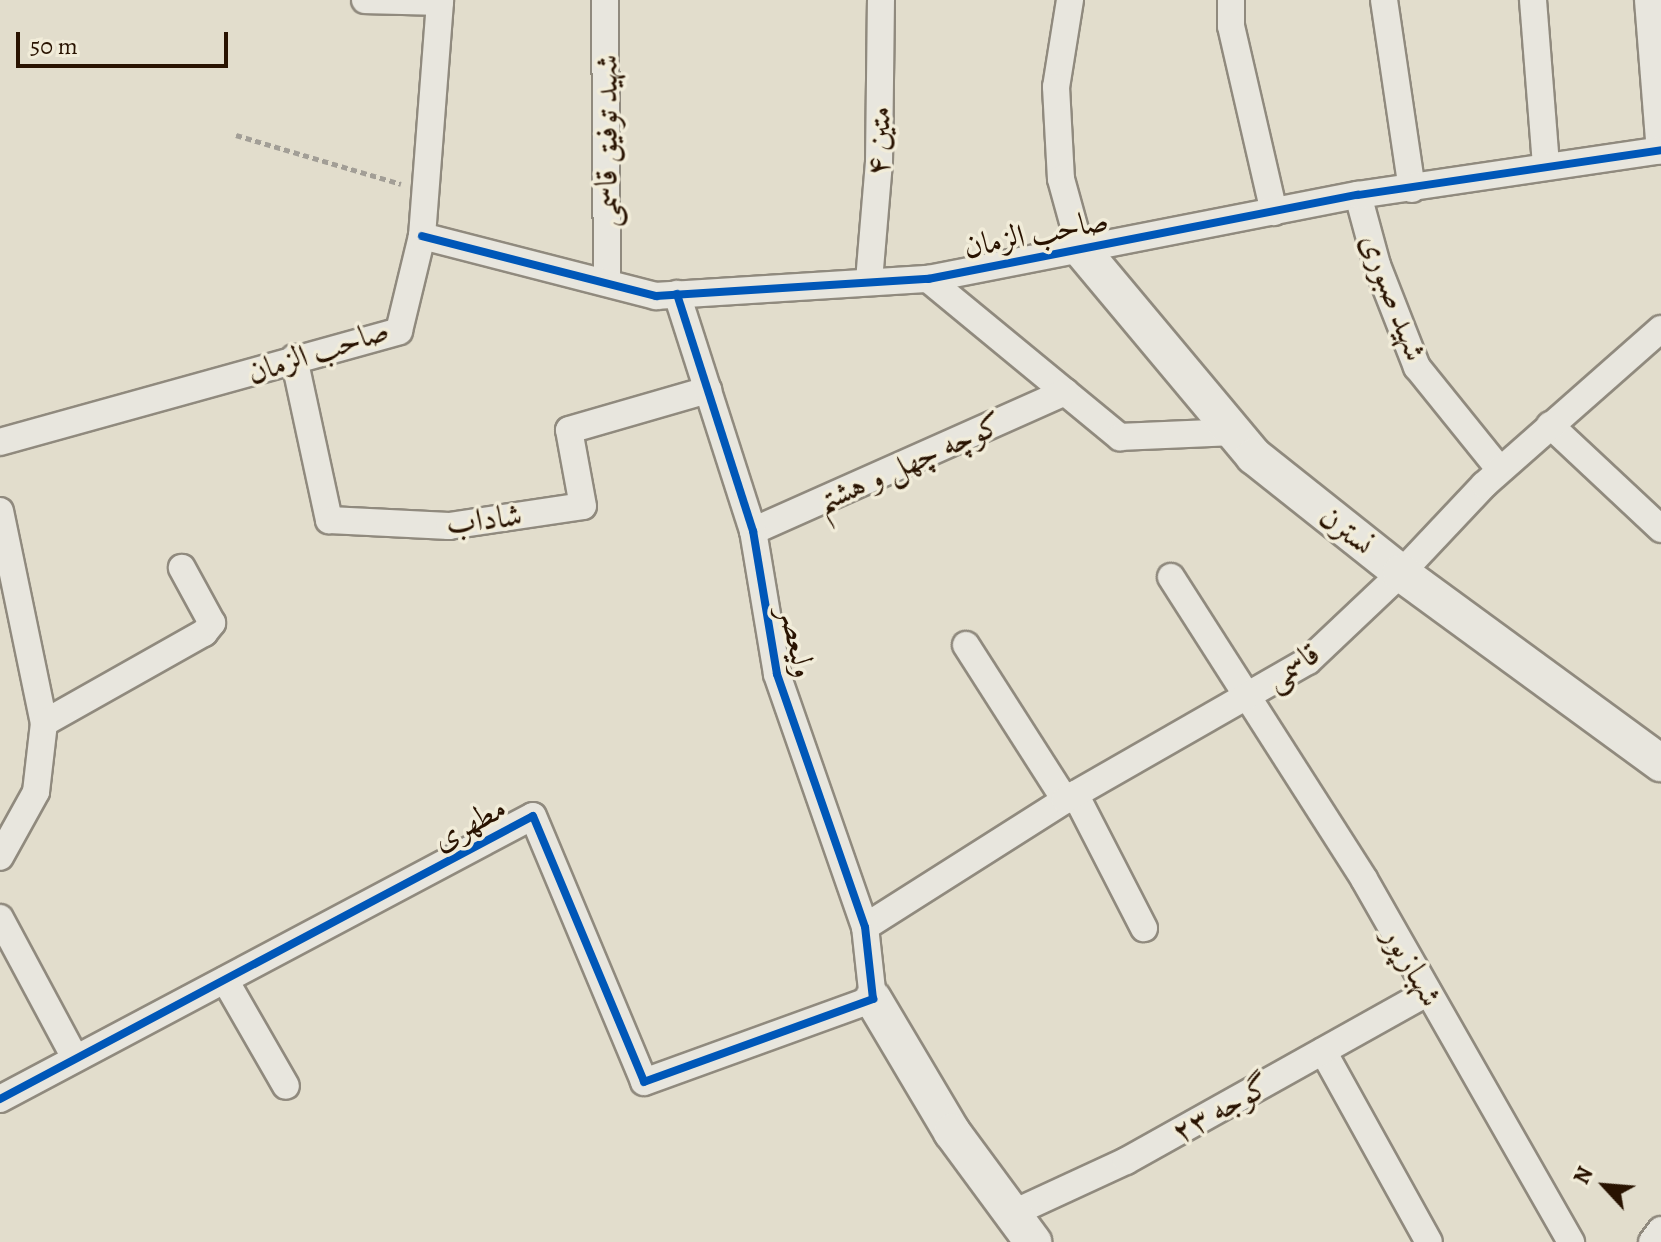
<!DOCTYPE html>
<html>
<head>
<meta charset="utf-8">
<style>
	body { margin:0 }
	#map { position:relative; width:1661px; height:1242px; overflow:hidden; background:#e2ddcc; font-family:Alegreya,Amiri,serif }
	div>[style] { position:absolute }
	.path>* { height:5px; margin-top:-2.5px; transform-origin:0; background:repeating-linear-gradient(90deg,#a29e96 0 6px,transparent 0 10px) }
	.roads { filter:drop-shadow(2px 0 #908a7e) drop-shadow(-2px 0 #908a7e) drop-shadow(0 2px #908a7e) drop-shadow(0 -2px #908a7e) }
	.street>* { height:26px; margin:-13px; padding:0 13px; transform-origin:13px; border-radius:13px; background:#e8e6de }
	.secondary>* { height:36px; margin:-18px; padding:0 18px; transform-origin:18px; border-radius:18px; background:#e8e6de }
	.cycleway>* { height:8px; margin:-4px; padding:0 4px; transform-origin:4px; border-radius:4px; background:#0057b8 }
	span { translate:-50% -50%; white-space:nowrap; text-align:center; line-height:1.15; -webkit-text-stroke:7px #f1ecd9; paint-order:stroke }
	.street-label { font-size:32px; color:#291301 }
	.north { position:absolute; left:1565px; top:1146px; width:80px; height:80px; -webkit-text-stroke:6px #f1ecd9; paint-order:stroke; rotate:296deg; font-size:22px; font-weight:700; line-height:32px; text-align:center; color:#291301 }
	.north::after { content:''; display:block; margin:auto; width:28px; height:36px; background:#291301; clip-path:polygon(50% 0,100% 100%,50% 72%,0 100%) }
	.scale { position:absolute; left:16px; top:32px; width:212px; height:36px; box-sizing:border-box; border:4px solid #291301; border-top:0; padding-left:10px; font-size:24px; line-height:28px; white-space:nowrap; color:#291301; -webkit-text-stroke:6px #f1ecd9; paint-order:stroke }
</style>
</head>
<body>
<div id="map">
	<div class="path">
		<div style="left:236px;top:135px;width:172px;rotate:16.5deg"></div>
	</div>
	<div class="roads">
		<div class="street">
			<div style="left:365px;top:0;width:75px;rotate:1.5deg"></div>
			<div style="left:605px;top:0;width:282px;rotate:89.6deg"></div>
			<div style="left:1070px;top:0;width:88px;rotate:99.1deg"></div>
			<div style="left:1056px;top:87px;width:92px;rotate:86.9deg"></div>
			<div style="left:1061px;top:179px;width:72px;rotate:74.6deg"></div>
			<div style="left:1231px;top:0;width:26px;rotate:90deg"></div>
			<div style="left:1231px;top:26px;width:191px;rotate:77deg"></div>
			<div style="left:1384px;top:0;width:191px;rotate:81.6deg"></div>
			<div style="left:1533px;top:0;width:166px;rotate:85.5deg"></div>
			<div style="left:1648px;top:0;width:151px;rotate:85.5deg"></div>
			<div style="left:1358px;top:195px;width:73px;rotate:74.8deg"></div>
			<div style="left:1377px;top:265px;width:110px;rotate:68.6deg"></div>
			<div style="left:1417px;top:367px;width:132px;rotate:51.1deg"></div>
			<div style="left:422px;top:236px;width:242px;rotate:14.4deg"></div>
			<div style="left:656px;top:296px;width:273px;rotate:-3.6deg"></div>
			<div style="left:928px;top:279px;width:438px;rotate:-11.1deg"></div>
			<div style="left:1358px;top:195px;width:306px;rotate:-8.4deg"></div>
			<div style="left:928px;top:279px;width:249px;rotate:39.5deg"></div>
			<div style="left:1120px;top:437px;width:113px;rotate:-2.5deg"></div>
			<div style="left:869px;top:281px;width:119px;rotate:-85.2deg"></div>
			<div style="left:879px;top:162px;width:162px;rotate:-89.3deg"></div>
			<div style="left:294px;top:358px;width:166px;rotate:77.8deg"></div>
			<div style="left:329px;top:520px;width:120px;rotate:2.9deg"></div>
			<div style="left:449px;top:526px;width:135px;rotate:-8.5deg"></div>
			<div style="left:583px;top:506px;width:77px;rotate:-100.4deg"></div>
			<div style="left:569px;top:430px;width:145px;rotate:-16.1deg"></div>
			<div style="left:1550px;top:425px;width:152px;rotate:43.1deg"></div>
			<div style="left:0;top:442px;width:414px;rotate:-15.5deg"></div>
			<div style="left:399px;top:331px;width:98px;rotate:-76.4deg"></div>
			<div style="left:422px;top:236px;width:237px;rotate:-85.6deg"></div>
			<div style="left:0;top:511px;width:217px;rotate:78.3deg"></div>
			<div style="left:44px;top:723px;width:69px;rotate:96.6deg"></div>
			<div style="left:36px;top:792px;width:74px;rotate:119deg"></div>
			<div style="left:753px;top:531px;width:342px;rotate:-24deg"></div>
			<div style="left:1171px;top:577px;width:358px;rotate:57.4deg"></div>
			<div style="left:1364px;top:879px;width:418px;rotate:60.3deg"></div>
			<div style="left:966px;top:645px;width:184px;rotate:57.4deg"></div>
			<div style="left:44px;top:723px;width:184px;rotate:-29.4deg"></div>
			<div style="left:204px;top:633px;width:13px;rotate:-51deg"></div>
			<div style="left:212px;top:623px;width:63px;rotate:-118.6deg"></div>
			<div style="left:1075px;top:794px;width:151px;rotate:62.8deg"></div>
			<div style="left:0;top:918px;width:159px;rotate:61.8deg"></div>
			<div style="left:865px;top:927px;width:237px;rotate:-32.4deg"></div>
			<div style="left:1065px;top:800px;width:280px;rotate:-29.8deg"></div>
			<div style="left:1308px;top:661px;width:128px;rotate:-43.4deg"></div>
			<div style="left:1401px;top:573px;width:121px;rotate:-46.7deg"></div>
			<div style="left:1484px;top:485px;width:236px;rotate:-41.4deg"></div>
			<div style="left:225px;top:980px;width:122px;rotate:60.1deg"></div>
			<div style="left:1323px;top:1051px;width:218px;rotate:61deg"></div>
			<div style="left:0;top:1099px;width:603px;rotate:-27.97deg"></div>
			<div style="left:533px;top:816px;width:288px;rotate:67.3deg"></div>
			<div style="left:644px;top:1082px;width:244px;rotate:-19.9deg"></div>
			<div style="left:873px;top:999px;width:72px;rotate:-96.3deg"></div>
			<div style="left:865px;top:927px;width:268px;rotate:-109.2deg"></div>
			<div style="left:777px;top:674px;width:145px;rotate:-99.5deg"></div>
			<div style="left:753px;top:531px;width:249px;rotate:-107.8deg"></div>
			<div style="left:1009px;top:1215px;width:129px;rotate:-24.8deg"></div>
			<div style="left:1126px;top:1161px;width:346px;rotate:-29.2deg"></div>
			<div style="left:1652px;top:1242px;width:15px;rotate:-53deg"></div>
		</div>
		<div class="secondary">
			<div style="left:1080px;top:248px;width:271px;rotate:50.1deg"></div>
			<div style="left:1254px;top:456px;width:188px;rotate:38.5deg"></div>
			<div style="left:1401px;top:573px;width:322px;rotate:36.2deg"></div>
			<div style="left:873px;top:999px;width:155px;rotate:59.3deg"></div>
			<div style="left:952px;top:1132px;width:137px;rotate:53.6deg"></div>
		</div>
	</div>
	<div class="cycleway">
		<div style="left:422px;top:236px;width:242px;rotate:14.4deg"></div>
		<div style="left:656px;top:296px;width:273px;rotate:-3.6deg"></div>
		<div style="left:928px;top:279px;width:438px;rotate:-11.1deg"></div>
		<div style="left:1358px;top:195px;width:306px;rotate:-8.4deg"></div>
		<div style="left:0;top:1099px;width:603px;rotate:-27.97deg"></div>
		<div style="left:533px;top:816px;width:288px;rotate:67.3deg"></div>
		<div style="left:644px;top:1082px;width:244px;rotate:-19.9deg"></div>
		<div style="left:873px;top:999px;width:72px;rotate:-96.3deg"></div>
		<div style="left:865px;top:927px;width:268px;rotate:-109.2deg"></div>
		<div style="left:777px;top:674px;width:145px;rotate:-99.5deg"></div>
		<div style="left:753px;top:531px;width:249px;rotate:-107.8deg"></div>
	</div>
	<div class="street-label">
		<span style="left:606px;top:141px;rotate:-90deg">شهید توفیق قاسمی</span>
		<span style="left:878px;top:141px;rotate:-88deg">متین ۴</span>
		<span style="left:1036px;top:233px;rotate:-11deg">صاحب الزمان</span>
		<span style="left:1394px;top:297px;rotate:69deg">شهید صبوری</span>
		<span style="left:318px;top:351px;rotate:-18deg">صاحب الزمان</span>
		<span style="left:909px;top:462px;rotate:-24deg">کوچه چهل و هشتم</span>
		<span style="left:484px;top:519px;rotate:-7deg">شاداب</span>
		<span style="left:1347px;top:530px;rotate:38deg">نسترن</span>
		<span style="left:798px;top:642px;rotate:78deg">ولیعصر</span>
		<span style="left:1292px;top:666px;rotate:-34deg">قاسمی</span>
		<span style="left:469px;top:823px;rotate:-28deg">مطهری</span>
		<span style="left:1413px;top:966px;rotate:60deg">شهبازپور</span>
		<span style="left:1221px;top:1108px;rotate:-29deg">گوجه ۲۳</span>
	</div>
	<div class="north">N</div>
	<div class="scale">50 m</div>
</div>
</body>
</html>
